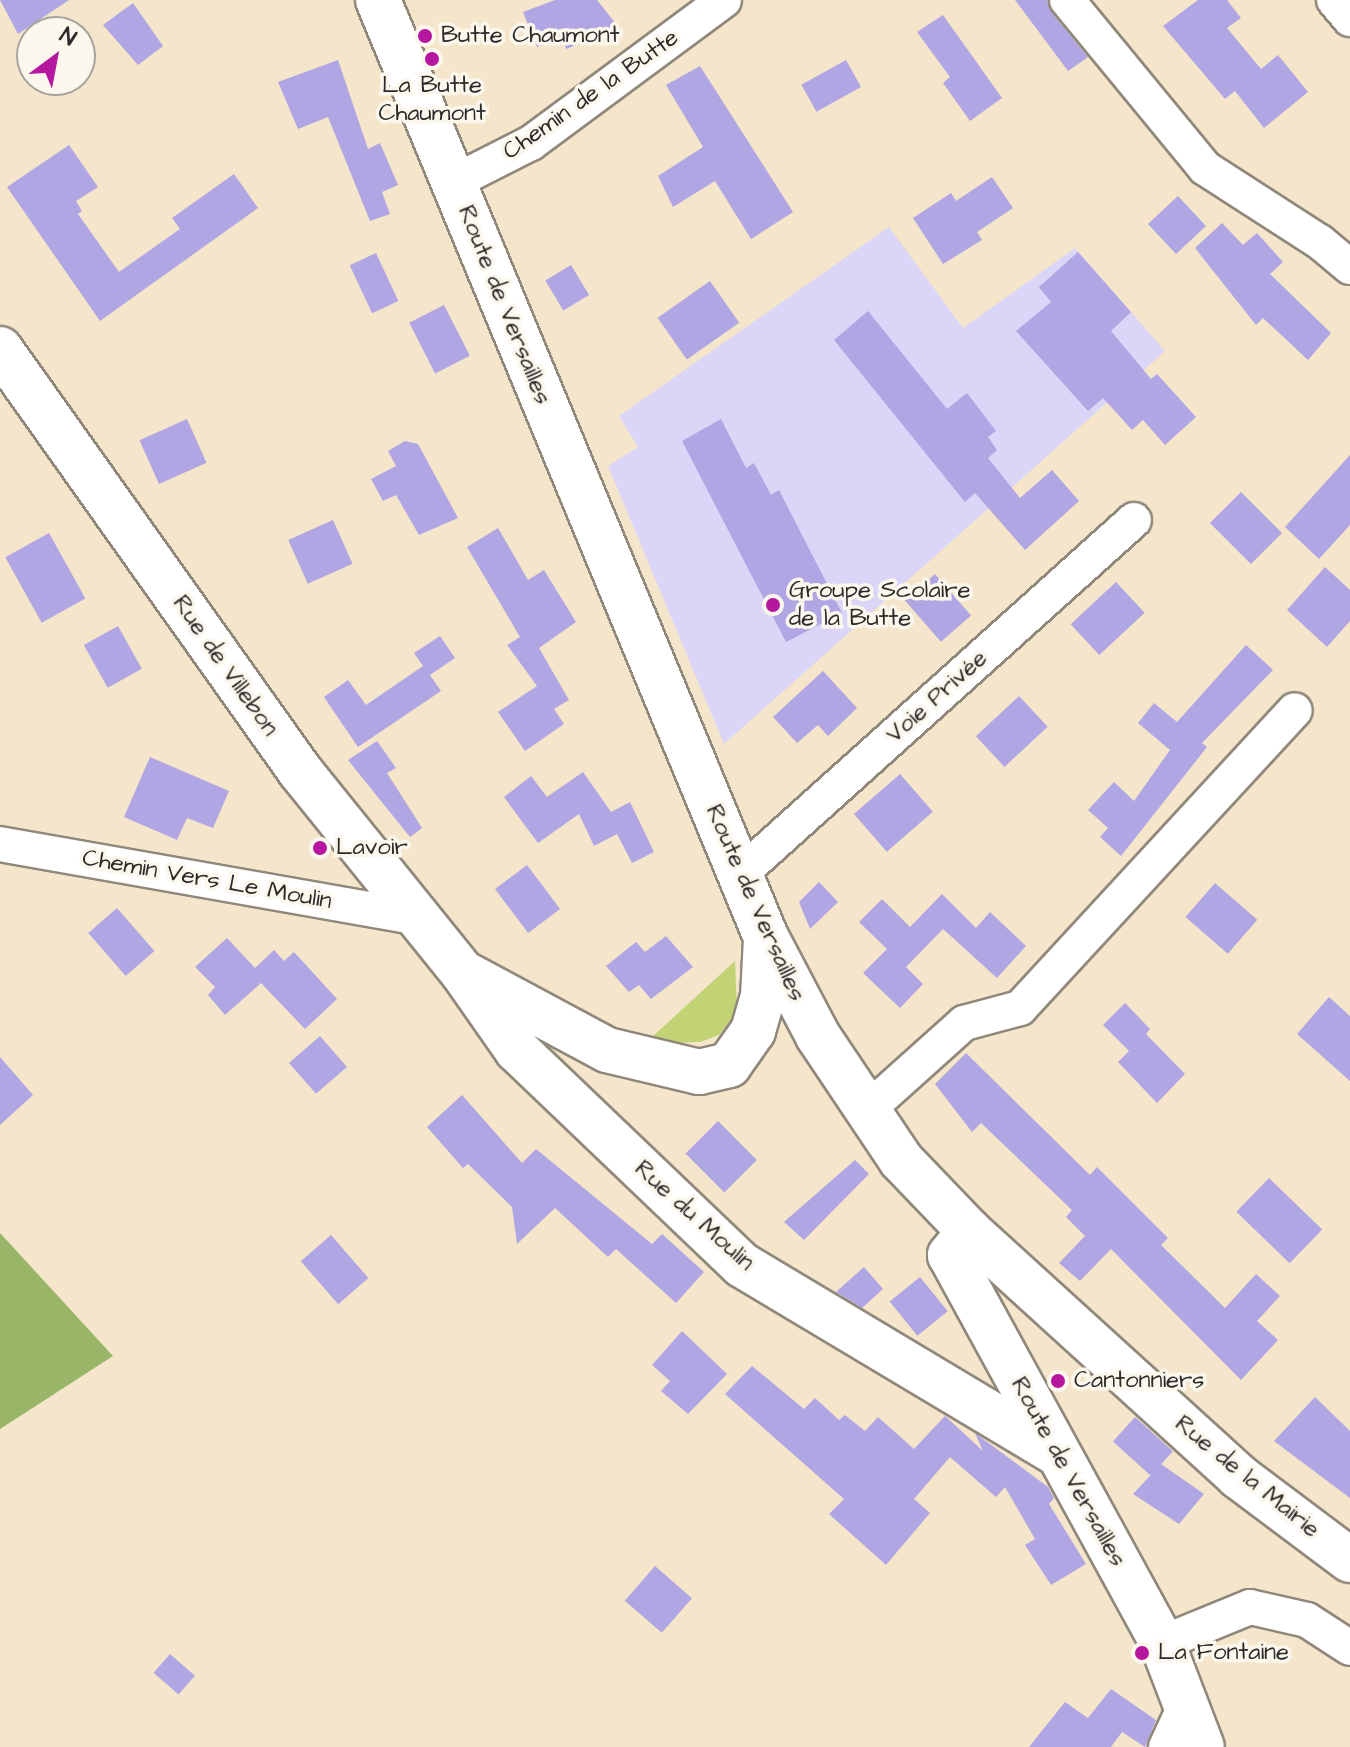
<!DOCTYPE html>
<html>
<head>
<meta charset="utf-8">
<style>
	body { margin:0 }
	#map { position:relative; width:1350px; height:1747px; overflow:hidden; background:#f4e5cb; font-family:"Architects Daughter",sans-serif }
	div>[style] { position:absolute }
	.built>* { inset:0; background:#dbd6f7 }
	.green>* { inset:0; background:#c2d376 }
	.forest>* { inset:0; background:#99b567 }
	.building>* { inset:0; background:#b0a6e3; transform-origin:0 0 }
	.roads { filter:drop-shadow(2px 0 #90887b) drop-shadow(-2px 0 #90887b) drop-shadow(0 2px #90887b) drop-shadow(0 -2px #90887b) }
	.minor>* { height:34px; margin:-17px; padding:0 17px; transform-origin:17px; border-radius:17px; background:#fff }
	.secondary>* { height:44px; margin:-22px; padding:0 22px; transform-origin:22px; border-radius:22px; background:#fff }
	.dots>* { width:22px; height:22px; translate:-50% -50%; box-sizing:border-box; border:4px solid #fbf7ec; border-radius:50% }
	span { translate:-50% -50%; white-space:nowrap; text-align:center; line-height:1.15; -webkit-text-stroke:7px #fbf7ec; paint-order:stroke }
	.poi-label { font-size:24px; color:#2b2b2b }
	.left { translate:0 -50%; text-align:left }
	.street-label { font-size:24px; color:#2b2b2b }
	.north { position:absolute; left:16px; top:16px; width:80px; height:80px; box-sizing:border-box; background:#fbf7ec; border:2px solid #a8a59f; border-radius:50%; rotate:32deg; font-size:22px; font-weight:700; line-height:32px; text-align:center; color:#2b2b2b }
	.north::after { content:''; display:block; margin:auto; width:28px; height:36px; background:#b5179e; clip-path:polygon(50% 0,100% 100%,50% 72%,0 100%) }
</style>
</head>
<body>
<div id="map">
	<div class="built">
		<div style="clip-path:polygon(889px 227px,963px 328px,1075px 248px,1165px 351px,724px 744px,608px 466px,638px 447px,619px 416px)"></div>
	</div>
	<div class="green">
		<div style="clip-path:polygon(735px 961px,737px 1012px,719px 1035px,700px 1042px,667px 1043px,652px 1037px)"></div>
	</div>
	<div class="forest">
		<div style="clip-path:polygon(0 1233px,113px 1356px,0 1429px)"></div>
	</div>
	<div class="building">
		<div style="clip-path:polygon(0 0,69px 0,18px 34px)"></div>
		<div style="clip-path:polygon(555px 0,597px 0,620px 29px,566px 49px,562px 37px,537px 47px,523px 12px)"></div>
		<div style="clip-path:polygon(1015px 0,1047px 0,1052px 13px,1088px 57px,1068px 71px)"></div>
		<div style="clip-path:polygon(1198px 0,1227px 0,1241px 18px,1227px 28px,1261px 69px,1278px 55px,1308px 92px,1264px 128px,1235px 91px,1225px 99px,1163px 26px)"></div>
		<div style="clip-path:polygon(133px 3px,163px 46px,138px 65px,103px 25px)"></div>
		<div style="clip-path:polygon(943px 15px,1002px 98px,970px 121px,943px 83px,950px 77px,917px 32px)"></div>
		<div style="clip-path:polygon(338px 60px,368px 149px,380px 143px,398px 185px,382px 192px,390px 214px,370px 221px,328px 117px,298px 129px,278px 82px)"></div>
		<div style="left:846px;top:60px;width:31px;height:51px;rotate:61deg"></div>
		<div style="clip-path:polygon(700px 66px,793px 212px,751px 239px,715px 181px,673px 207px,658px 176px,703px 147px,666px 85px)"></div>
		<div style="clip-path:polygon(69px 145px,98px 187px,76px 201px,82px 211px,78px 214px,119px 272px,180px 229px,172px 218px,234px 174px,258px 208px,100px 321px,7px 187px)"></div>
		<div style="clip-path:polygon(992px 177px,1013px 208px,977px 232px,982px 240px,943px 264px,913px 218px,951px 193px,956px 201px)"></div>
		<div style="left:1178px;top:196px;width:41px;height:41px;rotate:47deg"></div>
		<div style="clip-path:polygon(1222px 223px,1243px 245px,1257px 233px,1283px 262px,1270px 274px,1331px 333px,1308px 360px,1263px 318px,1256px 325px,1195px 248px)"></div>
		<div style="clip-path:polygon(1078px 252px,1131px 312px,1111px 331px,1151px 379px,1157px 374px,1196px 417px,1165px 445px,1143px 420px,1132px 430px,1103px 398px,1088px 411px,1016px 331px,1051px 302px,1039px 287px)"></div>
		<div style="left:376px;top:253px;width:53px;height:29px;rotate:65deg"></div>
		<div style="left:571px;top:265px;width:35px;height:30px;rotate:59deg"></div>
		<div style="left:710px;top:281px;width:51px;height:64px;rotate:55deg"></div>
		<div style="left:444px;top:305px;width:57px;height:39px;rotate:63deg"></div>
		<div style="clip-path:polygon(868px 311px,947px 409px,967px 393px,996px 431px,988px 437px,997px 450px,988px 458px,1020px 498px,1052px 470px,1079px 501px,1025px 550px,975px 493px,965px 502px,834px 340px)"></div>
		<div style="left:187px;top:419px;width:48px;height:52px;rotate:66deg"></div>
		<div style="clip-path:polygon(721px 419px,746px 468px,754px 463px,771px 495px,779px 490px,842px 613px,786px 642px,682px 441px)"></div>
		<div style="clip-path:polygon(405px 441px,418px 444px,458px 518px,419px 535px,396px 495px,383px 501px,371px 479px,396px 466px,388px 451px)"></div>
		<div style="clip-path:polygon(1350px 455px,1350px 525px,1319px 559px,1285px 527px)"></div>
		<div style="left:1241px;top:492px;width:58px;height:44px;rotate:45deg"></div>
		<div style="left:333px;top:520px;width:48px;height:49px;rotate:66deg"></div>
		<div style="clip-path:polygon(498px 528px,528px 580px,544px 570px,576px 622px,539px 648px,569px 700px,554px 709px,564px 724px,525px 751px,498px 712px,537px 686px,507px 645px,520px 637px,467px 547px)"></div>
		<div style="left:49px;top:533px;width:75px;height:50px;rotate:61deg"></div>
		<div style="clip-path:polygon(1325px 567px,1350px 590px,1350px 621px,1327px 647px,1287px 610px)"></div>
		<div style="left:935px;top:574px;width:55px;height:40px;rotate:49deg"></div>
		<div style="left:1116px;top:582px;width:42px;height:62px;rotate:47deg"></div>
		<div style="left:118px;top:626px;width:49px;height:39px;rotate:61deg"></div>
		<div style="clip-path:polygon(440px 636px,455px 658px,430px 675px,441px 691px,358px 747px,324px 697px,348px 680px,366px 705px,423px 666px,414px 653px)"></div>
		<div style="clip-path:polygon(1246px 645px,1273px 670px,1202px 743px,1207px 747px,1121px 856px,1100px 837px,1108px 828px,1088px 810px,1114px 782px,1134px 801px,1170px 750px,1138px 723px,1154px 703px,1177px 722px)"></div>
		<div style="clip-path:polygon(823px 671px,857px 708px,828px 736px,818px 725px,797px 743px,773px 717px)"></div>
		<div style="left:1019px;top:696px;width:42px;height:59px;rotate:47deg"></div>
		<div style="clip-path:polygon(377px 741px,396px 768px,387px 773px,422px 828px,410px 837px,348px 760px)"></div>
		<div style="clip-path:polygon(150px 757px,229px 791px,213px 828px,187px 818px,177px 840px,124px 817px)"></div>
		<div style="clip-path:polygon(583px 772px,611px 812px,630px 802px,654px 852px,632px 863px,617px 834px,594px 846px,579px 814px,538px 843px,504px 797px,531px 776px,547px 797px)"></div>
		<div style="left:900px;top:774px;width:50px;height:61px;rotate:49deg"></div>
		<div style="left:527px;top:865px;width:55px;height:40px;rotate:53deg"></div>
		<div style="clip-path:polygon(819px 882px,838px 902px,810px 929px,799px 902px)"></div>
		<div style="left:1215px;top:883px;width:56px;height:45px;rotate:41deg"></div>
		<div style="clip-path:polygon(942px 894px,976px 928px,990px 912px,1026px 946px,997px 978px,943px 929px,906px 967px,923px 984px,900px 1008px,863px 973px,887px 949px,859px 922px,882px 899px,910px 927px)"></div>
		<div style="left:117px;top:908px;width:57px;height:38px;rotate:49deg"></div>
		<div style="clip-path:polygon(666px 936px,693px 967px,651px 999px,639px 985px,629px 992px,606px 966px,636px 942px,645px 952px)"></div>
		<div style="clip-path:polygon(227px 938px,255px 968px,274px 950px,284px 961px,294px 952px,337px 999px,305px 1029px,261px 983px,225px 1015px,208px 995px,215px 987px,195px 967px)"></div>
		<div style="clip-path:polygon(1329px 997px,1350px 1016px,1350px 1081px,1297px 1034px)"></div>
		<div style="clip-path:polygon(1125px 1003px,1150px 1029px,1146px 1034px,1185px 1074px,1157px 1103px,1118px 1062px,1129px 1051px,1103px 1025px)"></div>
		<div style="left:320px;top:1036px;width:41px;height:41px;rotate:49deg"></div>
		<div style="clip-path:polygon(966px 1053px,1090px 1175px,1097px 1167px,1168px 1238px,1161px 1245px,1225px 1308px,1256px 1274px,1280px 1296px,1257px 1321px,1278px 1340px,1241px 1380px,1111px 1249px,1080px 1281px,1059px 1263px,1085px 1236px,1066px 1217px,1072px 1210px,981px 1123px,972px 1132px,935px 1084px)"></div>
		<div style="clip-path:polygon(0 1057px,33px 1095px,0 1125px)"></div>
		<div style="clip-path:polygon(462px 1095px,522px 1163px,536px 1149px,652px 1244px,662px 1234px,704px 1272px,676px 1303px,616px 1249px,608px 1257px,555px 1208px,517px 1244px,512px 1207px,468px 1164px,463px 1168px,427px 1127px)"></div>
		<div style="left:718px;top:1121px;width:55px;height:46px;rotate:45deg"></div>
		<div style="clip-path:polygon(855px 1160px,869px 1174px,804px 1240px,784px 1222px)"></div>
		<div style="left:1269px;top:1178px;width:74px;height:47px;rotate:44deg"></div>
		<div style="left:331px;top:1235px;width:57px;height:40px;rotate:49deg"></div>
		<div style="clip-path:polygon(864px 1267px,883px 1289px,862px 1308px,836px 1292px)"></div>
		<div style="left:920px;top:1277px;width:44px;height:39px;rotate:51deg"></div>
		<div style="clip-path:polygon(682px 1331px,727px 1374px,688px 1414px,661px 1391px,670px 1381px,652px 1365px)"></div>
		<div style="clip-path:polygon(752px 1366px,804px 1409px,815px 1398px,839px 1420px,845px 1415px,865px 1431px,878px 1417px,914px 1449px,945px 1416px,983px 1451px,975px 1433px,1048px 1487px,1054px 1498px,1049px 1504px,1086px 1564px,1051px 1585px,1025px 1545px,1035px 1539px,1005px 1487px,996px 1497px,950px 1457px,914px 1499px,930px 1513px,886px 1565px,829px 1514px,844px 1499px,725px 1394px)"></div>
		<div style="clip-path:polygon(1315px 1397px,1350px 1431px,1350px 1498px,1274px 1441px)"></div>
		<div style="left:1135px;top:1417px;width:51px;height:33px;rotate:42deg"></div>
		<div style="clip-path:polygon(1161px 1464px,1204px 1494px,1179px 1524px,1133px 1494px)"></div>
		<div style="left:655px;top:1566px;width:49px;height:46px;rotate:41deg"></div>
		<div style="left:170px;top:1654px;width:33px;height:25px;rotate:41deg"></div>
		<div style="clip-path:polygon(1111px 1689px,1156px 1720px,1145px 1747px,1122px 1732px,1111px 1747px,1029px 1747px,1065px 1702px,1088px 1718px)"></div>
	</div>
	<div class="roads">
		<div class="minor">
			<div style="left:1067px;top:0;width:217px;rotate:50.6deg"></div>
			<div style="left:1205px;top:168px;width:137px;rotate:32.8deg"></div>
			<div style="left:1320px;top:242px;width:39px;rotate:40deg"></div>
			<div style="left:1334px;top:0;width:25px;rotate:50deg"></div>
			<div style="left:454px;top:182px;width:86px;rotate:-26.9deg"></div>
			<div style="left:531px;top:143px;width:240px;rotate:-36.5deg"></div>
			<div style="left:0;top:844px;width:419px;rotate:10deg"></div>
			<div style="left:739px;top:875px;width:531px;rotate:-41.95deg"></div>
			<div style="left:866px;top:1111px;width:132px;rotate:-41.9deg"></div>
			<div style="left:964px;top:1023px;width:58px;rotate:-15deg"></div>
			<div style="left:1020px;top:1008px;width:405px;rotate:-47.3deg"></div>
			<div style="left:1162px;top:1643px;width:95px;rotate:-22.2deg"></div>
			<div style="left:1250px;top:1607px;width:58px;rotate:12.8deg"></div>
			<div style="left:1307px;top:1620px;width:51px;rotate:33.1deg"></div>
			<div style="left:1166px;top:1747px;width:47px;rotate:-65.1deg"></div>
		</div>
		<div class="secondary">
			<div style="left:378px;top:0;width:1014px;rotate:67.51deg"></div>
			<div style="left:766px;top:937px;width:112px;rotate:62.3deg"></div>
			<div style="left:818px;top:1036px;width:149px;rotate:56.2deg"></div>
			<div style="left:901px;top:1160px;width:98px;rotate:46.2deg"></div>
			<div style="left:969px;top:1231px;width:364px;rotate:42.3deg"></div>
			<div style="left:1238px;top:1476px;width:140px;rotate:36.9deg"></div>
			<div style="left:0;top:349px;width:518px;rotate:54.59deg"></div>
			<div style="left:300px;top:771px;width:260px;rotate:51.1deg"></div>
			<div style="left:463px;top:973px;width:94px;rotate:55deg"></div>
			<div style="left:517px;top:1050px;width:311px;rotate:43.7deg"></div>
			<div style="left:742px;top:1265px;width:365px;rotate:30.9deg"></div>
			<div style="left:469px;top:976px;width:157px;rotate:28.2deg"></div>
			<div style="left:607px;top:1050px;width:95px;rotate:13.4deg"></div>
			<div style="left:699px;top:1072px;width:31px;rotate:-13deg"></div>
			<div style="left:729px;top:1065px;width:42px;rotate:-54.8deg"></div>
			<div style="left:753px;top:1031px;width:35px;rotate:-74deg"></div>
			<div style="left:763px;top:997px;width:59px;rotate:-87.1deg"></div>
			<div style="left:969px;top:1231px;width:31px;rotate:128deg"></div>
			<div style="left:950px;top:1255px;width:442px;rotate:61.3deg"></div>
			<div style="left:1162px;top:1643px;width:111px;rotate:69deg"></div>
		</div>
	</div>
	<div class="dots">
		<div style="left:425px;top:36px;background:#b5179e"></div>
		<div style="left:432px;top:59px;background:#b5179e"></div>
		<div style="left:773px;top:605px;background:#b5179e"></div>
		<div style="left:320px;top:848px;background:#b5179e"></div>
		<div style="left:1058px;top:1381px;background:#b5179e"></div>
		<div style="left:1142px;top:1653px;background:#b5179e"></div>
	</div>
	<div class="poi-label">
		<span class="left" style="left:441px;top:36px">Butte Chaumont</span>
		<span style="left:432px;top:100px">La Butte<br>Chaumont</span>
		<span class="left" style="left:789px;top:605px">Groupe Scolaire<br>de la Butte</span>
		<span class="left" style="left:336px;top:848px">Lavoir</span>
		<span class="left" style="left:1074px;top:1381px">Cantonniers</span>
		<span class="left" style="left:1158px;top:1653px">La Fontaine</span>
	</div>
	<div class="street-label">
		<span style="left:591px;top:95px;rotate:-35deg">Chemin de la Butte</span>
		<span style="left:504px;top:305px;rotate:68deg">Route de Versailles</span>
		<span style="left:225px;top:666px;rotate:55deg">Rue de Villebon</span>
		<span style="left:937px;top:697px;rotate:-42deg">Voie Privée</span>
		<span style="left:207px;top:880px;rotate:10deg">Chemin Vers Le Moulin</span>
		<span style="left:755px;top:903px;rotate:66deg">Route de Versailles</span>
		<span style="left:694px;top:1216px;rotate:42deg">Rue du Moulin</span>
		<span style="left:1068px;top:1472px;rotate:61deg">Route de Versailles</span>
		<span style="left:1247px;top:1477px;rotate:39deg">Rue de la Mairie</span>
	</div>
	<div class="north">N</div>
</div>
</body>
</html>
